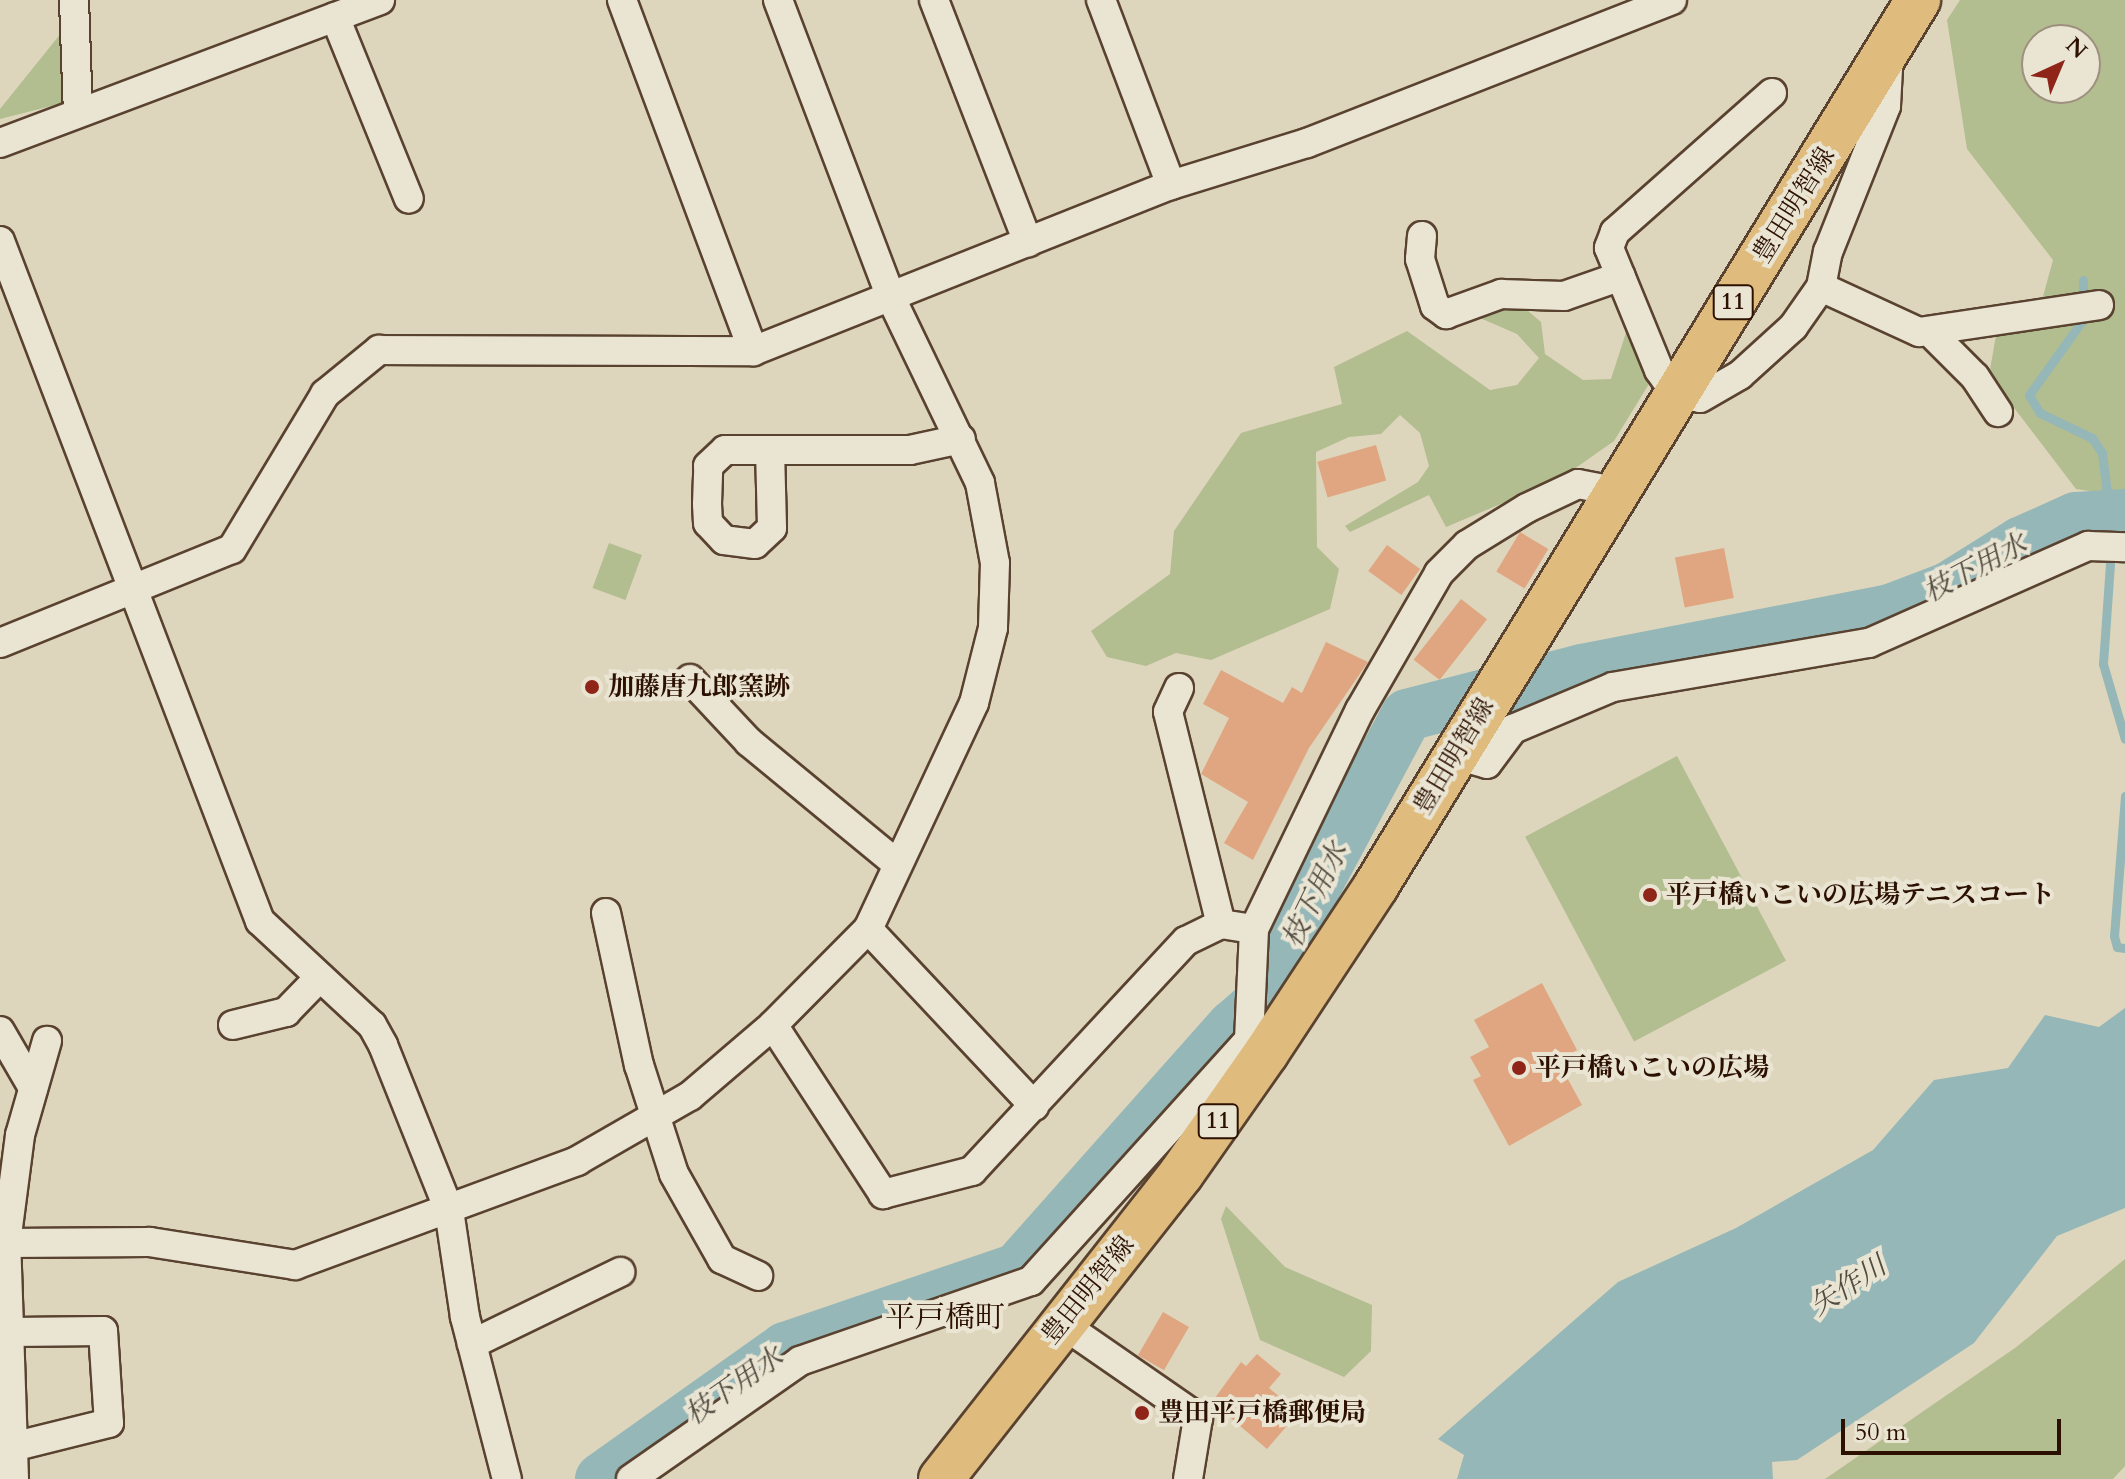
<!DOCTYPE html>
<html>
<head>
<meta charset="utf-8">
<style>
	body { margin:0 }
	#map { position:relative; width:2125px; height:1479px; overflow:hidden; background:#ded6bc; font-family:Cardo,"Noto Serif JP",serif }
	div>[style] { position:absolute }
	.green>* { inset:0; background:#b2bd90; transform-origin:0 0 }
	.water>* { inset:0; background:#95b7b8 }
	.stream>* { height:9px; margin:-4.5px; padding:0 4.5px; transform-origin:4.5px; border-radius:4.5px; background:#95b7b8 }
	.river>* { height:52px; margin:-26px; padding:0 26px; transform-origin:26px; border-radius:26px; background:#95b7b8 }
	.building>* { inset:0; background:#e0a681; transform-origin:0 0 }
	.roads { filter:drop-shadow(2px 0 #59422f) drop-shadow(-2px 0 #59422f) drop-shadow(0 2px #59422f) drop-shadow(0 -2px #59422f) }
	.minor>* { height:28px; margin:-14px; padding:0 14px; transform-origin:14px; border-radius:14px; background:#eae4d3 }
	.primary>* { height:44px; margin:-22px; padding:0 22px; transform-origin:22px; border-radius:22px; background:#dfbb7e }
	.dots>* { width:22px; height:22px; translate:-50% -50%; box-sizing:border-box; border:4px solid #eae4d3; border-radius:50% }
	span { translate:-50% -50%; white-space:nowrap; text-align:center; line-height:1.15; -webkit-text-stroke:8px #eae4d3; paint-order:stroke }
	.shield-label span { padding:2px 6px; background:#eae4d3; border:2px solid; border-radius:6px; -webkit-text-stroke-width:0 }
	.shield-label { font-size:24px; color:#2d1100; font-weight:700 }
	.street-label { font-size:26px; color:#2d1100 }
	.poi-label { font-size:26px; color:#2d1100; font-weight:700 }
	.left { translate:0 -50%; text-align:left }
	.water-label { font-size:28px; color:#514b40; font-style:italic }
	.quarter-label { font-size:30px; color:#2d1100 }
	.north { position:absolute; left:2021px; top:24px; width:80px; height:80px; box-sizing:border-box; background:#eae4d3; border:2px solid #9e907f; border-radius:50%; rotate:44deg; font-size:22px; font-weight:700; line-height:32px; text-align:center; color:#2d1100 }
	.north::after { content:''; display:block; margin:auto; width:28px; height:36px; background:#8f2418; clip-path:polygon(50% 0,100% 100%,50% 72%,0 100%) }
	.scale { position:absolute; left:1841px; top:1419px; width:220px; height:36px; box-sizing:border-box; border:4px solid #2d1100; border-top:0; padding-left:10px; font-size:24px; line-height:28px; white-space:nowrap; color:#2d1100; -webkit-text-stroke:6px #eae4d3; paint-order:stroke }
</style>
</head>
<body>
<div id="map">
	<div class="green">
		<div style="clip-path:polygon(evenodd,1960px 0,2125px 0,2125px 496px,2076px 489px,1989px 375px,1997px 330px,2042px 300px,2053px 260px,1967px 149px,1947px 20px,1960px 0,2037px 40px,2085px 40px,2085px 88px,2037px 88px,2037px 40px)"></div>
		<div style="clip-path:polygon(62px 32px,67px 102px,0 119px,0 109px)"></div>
		<div style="clip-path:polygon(1515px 300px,1541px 322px,1545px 354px,1583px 380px,1611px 379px,1632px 314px,1655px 374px,1614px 441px,1560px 479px,1446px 527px,1429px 495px,1350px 532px,1345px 526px,1418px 482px,1429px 466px,1420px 433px,1400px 415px,1381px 434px,1349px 437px,1316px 452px,1317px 547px,1339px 569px,1330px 609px,1211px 660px,1176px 653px,1146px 666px,1107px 657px,1091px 631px,1170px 574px,1174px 531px,1241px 433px,1342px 404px,1334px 367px,1407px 331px,1490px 390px,1517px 385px,1539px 358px,1517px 334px,1480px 318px,1480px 304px)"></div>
		<div style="left:609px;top:543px;width:35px;height:48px;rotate:20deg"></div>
		<div style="left:1677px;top:756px;width:232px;height:172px;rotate:62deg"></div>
		<div style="clip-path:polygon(1226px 1206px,1285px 1267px,1372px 1305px,1371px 1351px,1344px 1377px,1260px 1340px,1221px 1219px)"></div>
		<div style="clip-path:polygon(2125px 1259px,2125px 1466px,2113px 1479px,1825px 1479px,2015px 1348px)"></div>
	</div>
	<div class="water">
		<div style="clip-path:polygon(2125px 1008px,2125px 1208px,2057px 1236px,1974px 1343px,1797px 1460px,1772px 1462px,1773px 1479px,1457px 1479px,1464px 1455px,1438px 1439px,1618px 1282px,1736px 1228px,1873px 1150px,1934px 1080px,2008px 1068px,2045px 1015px,2099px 1027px)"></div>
	</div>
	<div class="stream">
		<div style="left:2083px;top:280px;width:41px;rotate:91.4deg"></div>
		<div style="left:2082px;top:321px;width:91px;rotate:125.6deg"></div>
		<div style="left:2029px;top:395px;width:21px;rotate:59deg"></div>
		<div style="left:2040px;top:413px;width:58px;rotate:25.7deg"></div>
		<div style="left:2092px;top:438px;width:18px;rotate:56deg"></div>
		<div style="left:2102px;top:453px;width:83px;rotate:83deg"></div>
		<div style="left:2112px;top:535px;width:129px;rotate:94deg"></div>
		<div style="left:2103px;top:664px;width:78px;rotate:73.7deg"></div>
		<div style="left:2125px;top:796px;width:140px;rotate:94.5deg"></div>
		<div style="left:2114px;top:936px;width:11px;rotate:75deg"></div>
		<div style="left:2117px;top:947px;width:8px;rotate:7deg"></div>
	</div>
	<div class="river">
		<div style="left:601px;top:1479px;width:226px;rotate:-35.4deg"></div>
		<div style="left:785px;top:1348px;width:245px;rotate:-18.8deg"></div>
		<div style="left:1017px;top:1269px;width:325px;rotate:-48.4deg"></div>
		<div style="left:1233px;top:1026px;width:50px;rotate:-41deg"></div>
		<div style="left:1271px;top:993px;width:96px;rotate:-68.5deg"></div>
		<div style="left:1306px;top:904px;width:214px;rotate:-61.9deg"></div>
		<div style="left:1407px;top:715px;width:181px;rotate:-14.4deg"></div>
		<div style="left:1582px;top:670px;width:314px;rotate:-11deg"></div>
		<div style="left:1890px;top:610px;width:62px;rotate:-20.8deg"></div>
		<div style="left:1948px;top:588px;width:85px;rotate:-32deg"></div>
		<div style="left:2020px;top:543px;width:61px;rotate:-24.1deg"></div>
		<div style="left:2076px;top:518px;width:49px;rotate:-3.5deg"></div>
	</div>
	<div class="building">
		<div style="left:1376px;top:445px;width:37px;height:61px;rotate:74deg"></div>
		<div style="left:1520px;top:532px;width:33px;height:46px;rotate:31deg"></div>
		<div style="left:1387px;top:545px;width:41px;height:32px;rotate:36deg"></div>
		<div style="left:1724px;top:548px;width:51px;height:50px;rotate:79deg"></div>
		<div style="left:1461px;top:599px;width:33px;height:77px;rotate:38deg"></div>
		<div style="clip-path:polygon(1326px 642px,1368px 662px,1309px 748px,1253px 860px,1224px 843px,1248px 802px,1201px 774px,1229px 718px,1203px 704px,1221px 670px,1283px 703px,1292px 687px,1302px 693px)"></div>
		<div style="clip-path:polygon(1542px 983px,1577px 1050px,1558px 1061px,1582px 1105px,1509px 1146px,1473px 1080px,1481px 1076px,1470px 1057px,1489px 1047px,1474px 1020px)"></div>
		<div style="left:1163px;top:1312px;width:30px;height:50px;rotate:30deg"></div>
		<div style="clip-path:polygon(1257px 1354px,1281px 1374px,1269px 1388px,1298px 1413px,1267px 1449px,1212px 1402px,1241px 1362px,1246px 1366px)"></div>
	</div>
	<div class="roads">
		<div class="minor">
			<div style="left:74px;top:0;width:112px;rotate:88deg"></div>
			<div style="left:622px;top:0;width:375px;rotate:69.5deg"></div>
			<div style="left:778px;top:0;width:321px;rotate:69.2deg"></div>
			<div style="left:892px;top:300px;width:203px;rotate:64.3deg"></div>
			<div style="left:980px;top:483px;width:81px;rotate:79.4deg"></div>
			<div style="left:995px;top:563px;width:65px;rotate:91.8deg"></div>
			<div style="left:993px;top:628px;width:77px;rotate:104.2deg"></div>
			<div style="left:974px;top:703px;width:250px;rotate:115.1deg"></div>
			<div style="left:868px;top:929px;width:135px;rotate:134.7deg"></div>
			<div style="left:773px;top:1025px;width:202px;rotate:56.9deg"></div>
			<div style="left:883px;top:1194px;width:92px;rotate:-14.5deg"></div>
			<div style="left:972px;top:1171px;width:314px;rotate:-47.1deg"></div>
			<div style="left:1186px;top:941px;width:39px;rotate:-26deg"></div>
			<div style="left:1221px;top:924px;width:33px;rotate:9deg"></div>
			<div style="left:934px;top:0;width:260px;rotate:68.8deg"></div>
			<div style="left:335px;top:17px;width:196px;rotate:67.9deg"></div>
			<div style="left:1772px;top:93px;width:210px;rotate:138.5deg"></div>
			<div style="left:1615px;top:232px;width:17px;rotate:111deg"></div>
			<div style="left:1609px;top:248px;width:132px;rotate:67.7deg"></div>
			<div style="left:1659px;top:370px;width:29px;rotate:55deg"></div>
			<div style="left:1676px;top:394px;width:24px;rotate:9deg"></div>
			<div style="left:1700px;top:398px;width:46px;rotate:-29.9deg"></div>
			<div style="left:1740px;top:375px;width:72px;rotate:-42.2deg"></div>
			<div style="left:1793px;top:327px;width:49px;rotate:-55deg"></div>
			<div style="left:1821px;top:287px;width:36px;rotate:-79deg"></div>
			<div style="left:1828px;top:252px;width:157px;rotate:-68.3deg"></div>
			<div style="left:1886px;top:106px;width:55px;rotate:-86.9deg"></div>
			<div style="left:0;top:143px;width:406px;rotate:-20.6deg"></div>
			<div style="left:1171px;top:185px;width:142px;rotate:-17.2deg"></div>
			<div style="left:1307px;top:143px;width:392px;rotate:-21.4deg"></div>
			<div style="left:1422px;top:236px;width:23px;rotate:95deg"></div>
			<div style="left:1420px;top:259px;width:49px;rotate:72.3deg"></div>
			<div style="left:1435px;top:306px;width:14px;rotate:36deg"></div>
			<div style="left:1446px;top:314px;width:59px;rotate:-20deg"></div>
			<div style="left:1501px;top:294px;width:63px;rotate:1.8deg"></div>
			<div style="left:1564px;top:296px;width:60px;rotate:-19.3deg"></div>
			<div style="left:0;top:241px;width:728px;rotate:69.08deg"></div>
			<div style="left:260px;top:921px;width:153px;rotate:42.9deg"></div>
			<div style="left:372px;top:1025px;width:23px;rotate:61deg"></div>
			<div style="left:383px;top:1045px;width:178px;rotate:68.2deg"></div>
			<div style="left:449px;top:1210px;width:108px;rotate:81.5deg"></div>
			<div style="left:465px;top:1317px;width:167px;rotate:75.5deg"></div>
			<div style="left:1821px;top:287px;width:108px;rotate:24.7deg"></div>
			<div style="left:1919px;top:332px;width:182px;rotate:-8.5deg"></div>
			<div style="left:1931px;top:333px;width:62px;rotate:45deg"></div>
			<div style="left:1975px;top:377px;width:42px;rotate:56.7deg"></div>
			<div style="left:770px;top:450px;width:78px;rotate:88.5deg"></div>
			<div style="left:772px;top:528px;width:23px;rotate:137deg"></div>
			<div style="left:755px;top:544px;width:31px;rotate:-173deg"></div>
			<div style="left:724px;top:540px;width:23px;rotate:-133deg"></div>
			<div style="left:708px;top:523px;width:19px;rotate:-93deg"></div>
			<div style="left:707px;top:504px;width:38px;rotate:-88deg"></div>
			<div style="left:708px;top:466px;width:23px;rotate:-43deg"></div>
			<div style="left:725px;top:450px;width:185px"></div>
			<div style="left:910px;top:450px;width:52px;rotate:-12.2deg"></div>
			<div style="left:0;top:643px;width:250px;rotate:-22.1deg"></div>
			<div style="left:232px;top:549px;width:181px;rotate:-59deg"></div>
			<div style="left:325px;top:394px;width:70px;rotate:-39.2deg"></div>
			<div style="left:379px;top:350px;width:374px;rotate:0.2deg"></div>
			<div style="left:753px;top:351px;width:450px;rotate:-21.7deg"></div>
			<div style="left:1171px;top:185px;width:198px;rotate:-110.7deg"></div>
			<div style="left:690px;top:679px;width:86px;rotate:46.9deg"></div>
			<div style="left:749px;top:742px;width:192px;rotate:39.5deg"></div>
			<div style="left:1179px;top:688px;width:26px;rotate:115deg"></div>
			<div style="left:1168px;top:712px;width:219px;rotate:76deg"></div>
			<div style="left:1456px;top:755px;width:32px;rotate:16deg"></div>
			<div style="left:1487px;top:764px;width:44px;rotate:-53.4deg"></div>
			<div style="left:1513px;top:729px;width:108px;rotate:-22.8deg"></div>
			<div style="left:1613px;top:687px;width:260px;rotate:-9.8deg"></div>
			<div style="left:1869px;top:643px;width:240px;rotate:-23.9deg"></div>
			<div style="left:2088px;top:546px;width:37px;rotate:2deg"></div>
			<div style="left:606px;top:913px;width:156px;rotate:77.8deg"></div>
			<div style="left:639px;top:1065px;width:114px;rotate:72.2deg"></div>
			<div style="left:674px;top:1174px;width:98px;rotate:60.5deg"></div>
			<div style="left:722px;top:1259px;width:40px;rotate:25deg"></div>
			<div style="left:868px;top:929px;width:243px;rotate:46.8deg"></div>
			<div style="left:233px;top:1025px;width:55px;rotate:-13.8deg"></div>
			<div style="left:286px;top:1012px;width:47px;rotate:-45.9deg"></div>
			<div style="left:0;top:1031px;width:66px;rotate:59.9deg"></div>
			<div style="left:1263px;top:1051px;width:18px;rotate:-142deg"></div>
			<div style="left:1249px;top:1040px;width:111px;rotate:-87.4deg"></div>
			<div style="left:1254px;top:929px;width:243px;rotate:-64.2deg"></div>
			<div style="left:1360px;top:710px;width:158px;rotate:-60deg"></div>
			<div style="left:1439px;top:573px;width:40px;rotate:-45deg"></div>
			<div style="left:1467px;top:545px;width:70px;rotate:-31.7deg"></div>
			<div style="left:1527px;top:508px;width:56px;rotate:-25.2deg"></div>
			<div style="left:1578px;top:484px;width:38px;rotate:11deg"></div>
			<div style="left:0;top:1243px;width:6px"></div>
			<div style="left:6px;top:1243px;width:109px;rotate:-82.6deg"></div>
			<div style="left:20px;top:1135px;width:98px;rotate:-74deg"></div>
			<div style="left:1061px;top:1323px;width:167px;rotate:34.7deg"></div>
			<div style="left:1198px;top:1418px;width:62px;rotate:99.3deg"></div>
			<div style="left:12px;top:1332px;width:91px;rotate:-0.6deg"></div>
			<div style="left:103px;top:1331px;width:92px;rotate:86.3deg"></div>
			<div style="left:109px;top:1423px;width:96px;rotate:166.1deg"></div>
			<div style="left:472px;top:1344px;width:165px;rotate:-25.9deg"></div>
			<div style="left:14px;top:1479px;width:236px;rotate:-91.9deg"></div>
			<div style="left:6px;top:1243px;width:144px;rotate:-0.4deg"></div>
			<div style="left:150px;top:1242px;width:147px;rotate:9deg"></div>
			<div style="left:295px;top:1265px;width:301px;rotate:-20.2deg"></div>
			<div style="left:577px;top:1161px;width:130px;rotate:-29.9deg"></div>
			<div style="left:690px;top:1096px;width:109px;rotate:-40.5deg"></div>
			<div style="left:631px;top:1479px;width:206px;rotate:-34.9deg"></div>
			<div style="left:800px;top:1361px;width:244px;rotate:-19.1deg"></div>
			<div style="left:1031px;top:1281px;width:325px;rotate:-47.9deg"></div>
		</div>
		<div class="primary">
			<div style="left:941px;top:1479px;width:388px;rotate:-51.8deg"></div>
			<div style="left:1181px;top:1174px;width:148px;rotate:-54.9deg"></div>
			<div style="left:1266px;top:1053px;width:200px;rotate:-56.6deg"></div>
			<div style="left:1376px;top:886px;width:1039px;rotate:-58.54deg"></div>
		</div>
	</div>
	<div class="dots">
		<div style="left:592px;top:687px;background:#8f2418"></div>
		<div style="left:1650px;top:895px;background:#8f2418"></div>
		<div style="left:1519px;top:1068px;background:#8f2418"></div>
		<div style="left:1142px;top:1413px;background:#8f2418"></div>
	</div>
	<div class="shield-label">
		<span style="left:1733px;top:302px">11</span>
		<span style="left:1218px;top:1121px">11</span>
	</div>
	<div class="street-label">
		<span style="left:1794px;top:205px;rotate:-58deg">豊田明智線</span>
		<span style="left:1454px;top:756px;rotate:-59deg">豊田明智線</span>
		<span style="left:1088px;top:1290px;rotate:-51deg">豊田明智線</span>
	</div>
	<div class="poi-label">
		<span class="left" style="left:608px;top:687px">加藤唐九郎窯跡</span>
		<span class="left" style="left:1666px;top:895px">平戸橋いこいの広場テニスコート</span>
		<span class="left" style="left:1535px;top:1068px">平戸橋いこいの広場</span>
		<span class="left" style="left:1158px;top:1413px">豊田平戸橋郵便局</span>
	</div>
	<div class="water-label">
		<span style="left:1975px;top:568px;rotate:-28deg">枝下用水</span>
		<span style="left:1315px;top:895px;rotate:-64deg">枝下用水</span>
		<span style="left:1848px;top:1286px;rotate:-33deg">矢作川</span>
		<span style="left:734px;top:1386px;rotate:-35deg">枝下用水</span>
	</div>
	<div class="quarter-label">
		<span style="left:945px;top:1318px">平戸橋町</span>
	</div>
	<div class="north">N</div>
	<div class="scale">50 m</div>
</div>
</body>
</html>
